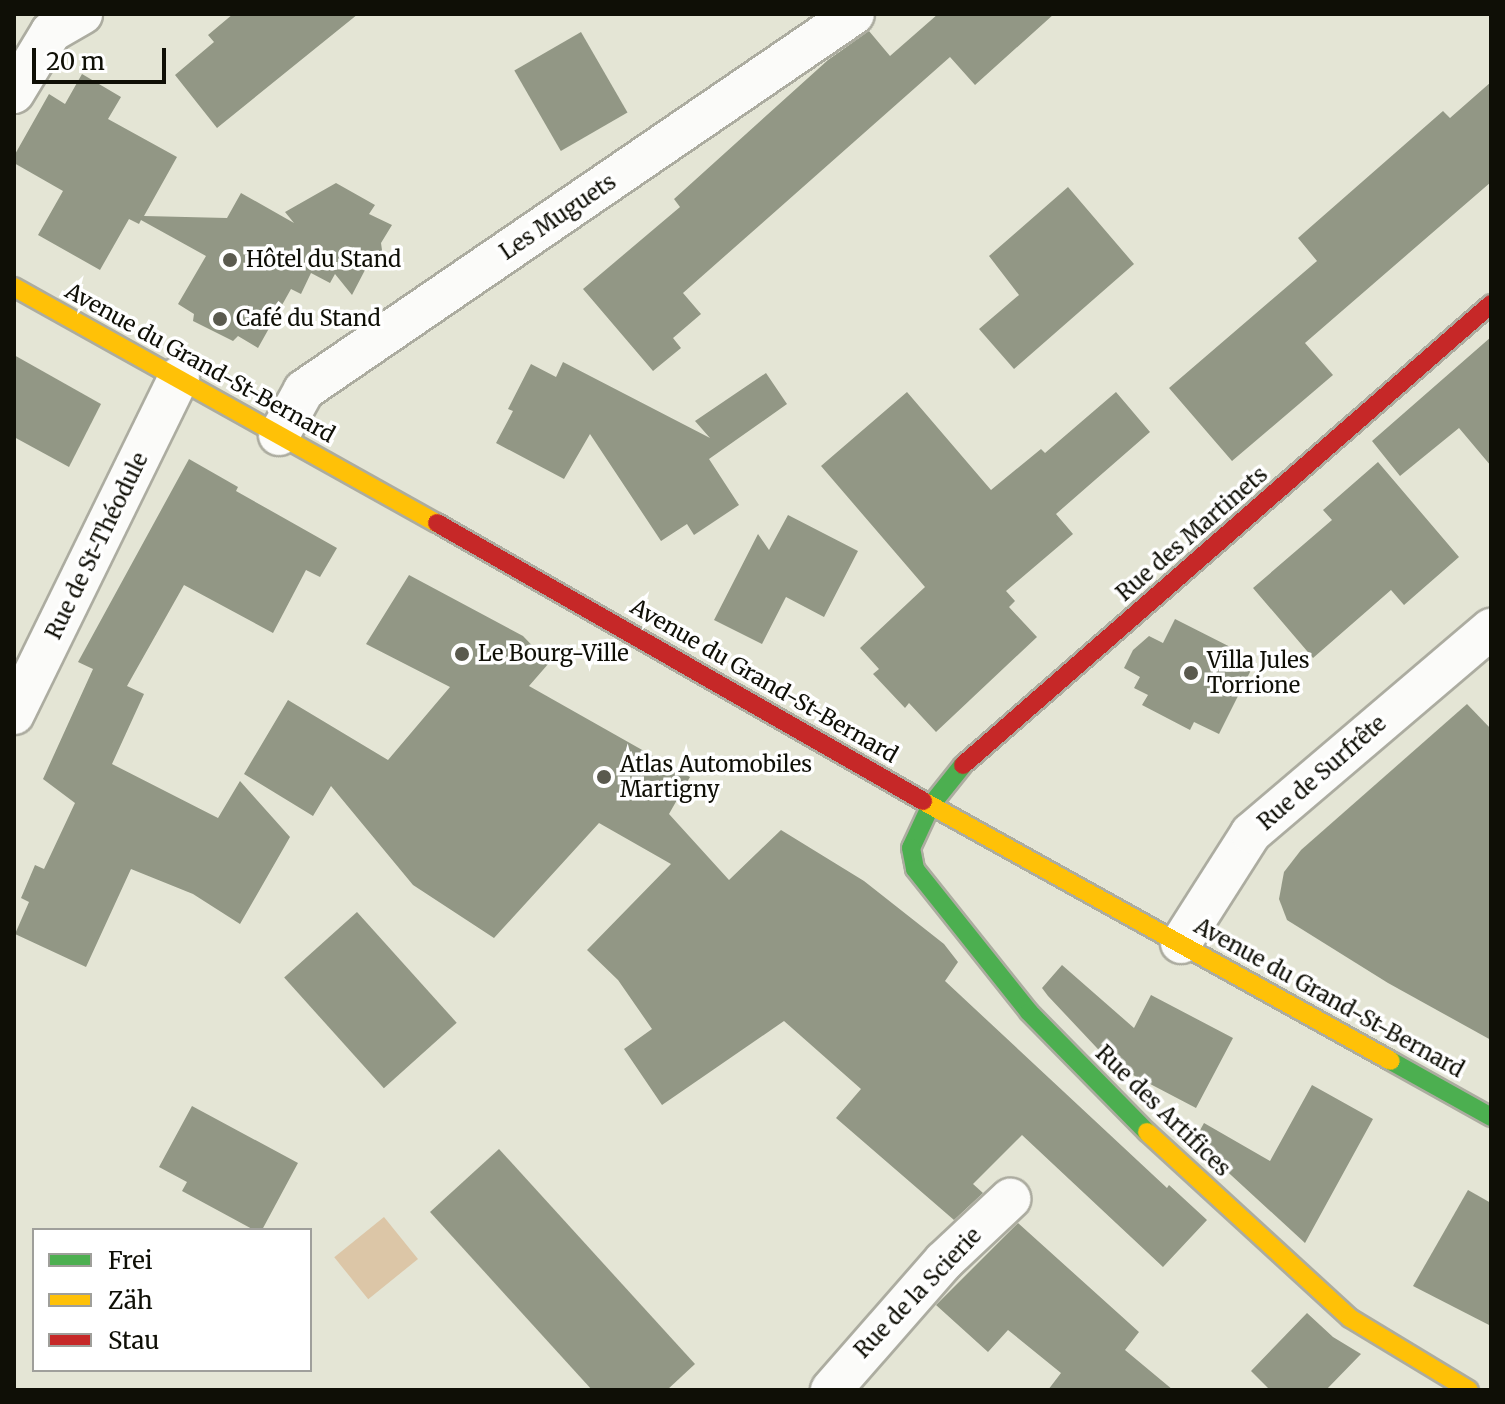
<!DOCTYPE html>
<html>
<head>
<meta charset="utf-8">
<style>
	body { margin:0 }
	#map { position:relative; width:1505px; height:1404px; overflow:hidden; background:#e4e5d5; font-family:Merriweather,serif }
	div>[style] { position:absolute }
	.green>* { inset:0; background:#dcc6a7; transform-origin:0 0 }
	.building>* { inset:0; background:#929785; transform-origin:0 0 }
	.roads { filter:drop-shadow(2px 0 #acaca0) drop-shadow(-2px 0 #acaca0) drop-shadow(0 2px #acaca0) drop-shadow(0 -2px #acaca0) }
	.street>* { height:40px; margin:-20px; padding:0 20px; transform-origin:20px; border-radius:20px; background:#fbfbf9 }
	.fast>* { height:18px; margin:-9px; padding:0 9px; transform-origin:9px; border-radius:9px; background:#4caf50 }
	.slow>* { height:18px; margin:-9px; padding:0 9px; transform-origin:9px; border-radius:9px; background:#ffc107 }
	.jam>* { height:18px; margin:-9px; padding:0 9px; transform-origin:9px; border-radius:9px; background:#c62828 }
	.dots>* { width:22px; height:22px; translate:-50% -50%; box-sizing:border-box; border:4px solid #fff; border-radius:50% }
	span { translate:-50% -50%; white-space:nowrap; text-align:center; line-height:1.15; -webkit-text-stroke:7px #fff; paint-order:stroke }
	.street-label { font-size:22px; color:#0f0f06 }
	.poi-label { font-size:22px; color:#0f0f06 }
	.left { translate:0 -50%; text-align:left }
	.frame { position:absolute; inset:0; border:16px solid #0f0f06; pointer-events:none }
	.legend { position:absolute; left:32px; top:1228px; width:280px; height:144px; box-sizing:border-box; background:#fff; border:2px solid #9f9f9b; margin:0; padding:10px 14px; list-style:none; font-size:24px; color:#0f0f06 }
	.legend li { display:flex; align-items:center; gap:16px; height:40px }
	.legend b { width:40px; border:2px solid #9f9f9b }
	.scale { position:absolute; left:32px; top:48px; width:134px; height:36px; box-sizing:border-box; border:4px solid #0f0f06; border-top:0; padding-left:10px; font-size:24px; line-height:28px; white-space:nowrap; color:#0f0f06; -webkit-text-stroke:6px #fff; paint-order:stroke }
</style>
</head>
<body>
<div id="map">
	<div class="green">
		<div style="left:384px;top:1217px;width:54px;height:64px;rotate:51deg"></div>
	</div>
	<div class="building">
		<div style="clip-path:polygon(233px 14px,358px 14px,217px 128px,175px 75px,214px 42px,208px 35px)"></div>
		<div style="clip-path:polygon(938px 14px,1054px 14px,975px 85px,950px 57px,683px 293px,701px 314px,673px 338px,681px 348px,653px 371px,583px 289px,680px 207px,674px 199px,828px 60px,869px 31px,890px 56px)"></div>
		<div style="left:581px;top:32px;width:93px;height:77px;rotate:60deg"></div>
		<div style="clip-path:polygon(82px 74px,121px 97px,108px 119px,177px 157px,144px 216px,227px 218px,241px 193px,294px 223px,285px 212px,336px 183px,375px 205px,369px 214px,392px 225px,381px 243px,384px 264px,365px 270px,352px 295px,335px 274px,330px 283px,311px 273px,301px 294px,291px 289px,258px 348px,238px 336px,233px 341px,193px 321px,194px 314px,178px 304px,206px 256px,141px 220px,139px 224px,129px 219px,100px 270px,38px 235px,63px 191px,14px 163px,14px 156px,49px 94px,65px 104px)"></div>
		<div style="clip-path:polygon(1491px 82px,1491px 182px,1305px 343px,1333px 375px,1232px 461px,1169px 388px,1317px 261px,1298px 238px,1443px 111px,1450px 118px)"></div>
		<div style="clip-path:polygon(1068px 187px,1134px 264px,1014px 369px,979px 329px,1019px 295px,989px 256px)"></div>
		<div style="clip-path:polygon(1491px 337px,1491px 466px,1459px 428px,1400px 476px,1372px 441px)"></div>
		<div style="clip-path:polygon(14px 355px,101px 404px,69px 467px,14px 437px)"></div>
		<div style="clip-path:polygon(563px 362px,710px 438px,695px 421px,766px 373px,787px 404px,709px 459px,739px 505px,694px 535px,687px 524px,661px 541px,590px 434px,564px 479px,496px 443px,513px 411px,508px 409px,531px 364px,556px 377px)"></div>
		<div style="clip-path:polygon(907px 392px,991px 490px,1041px 449px,1045px 453px,1116px 392px,1150px 432px,1056px 514px,1073px 534px,1006px 591px,1015px 601px,1009px 607px,1037px 637px,936px 732px,909px 703px,905px 708px,873px 674px,879px 669px,860px 648px,925px 587px,821px 466px)"></div>
		<div style="clip-path:polygon(189px 459px,238px 487px,236px 491px,337px 548px,320px 577px,306px 570px,273px 633px,184px 585px,127px 686px,144px 694px,112px 764px,218px 818px,240px 781px,290px 837px,240px 924px,193px 894px,131px 869px,86px 967px,15px 934px,29px 902px,21px 898px,35px 865px,44px 869px,75px 803px,43px 779px,93px 669px,78px 662px)"></div>
		<div style="clip-path:polygon(1378px 462px,1459px 557px,1404px 605px,1391px 590px,1313px 658px,1253px 588px,1332px 520px,1323px 510px)"></div>
		<div style="clip-path:polygon(788px 515px,858px 551px,824px 617px,786px 597px,762px 644px,714px 620px,758px 534px,769px 550px)"></div>
		<div style="clip-path:polygon(409px 575px,523px 636px,549px 663px,529px 686px,690px 777px,669px 814px,729px 880px,781px 830px,864px 881px,944px 944px,958px 962px,945px 981px,1167px 1188px,1169px 1185px,1207px 1220px,1163px 1267px,1022px 1135px,973px 1184px,983px 1193px,954px 1220px,836px 1118px,861px 1089px,784px 1021px,662px 1105px,624px 1049px,652px 1029px,618px 980px,587px 950px,671px 864px,599px 823px,494px 938px,413px 885px,331px 786px,313px 816px,244px 774px,288px 700px,388px 760px,450px 687px,366px 644px)"></div>
		<div style="clip-path:polygon(1175px 619px,1256px 660px,1219px 734px,1194px 722px,1190px 730px,1142px 705px,1148px 695px,1134px 688px,1140px 677px,1124px 668px,1133px 650px,1149px 636px,1163px 643px)"></div>
		<div style="clip-path:polygon(1467px 704px,1491px 729px,1491px 1040px,1388px 983px,1287px 920px,1279px 899px,1284px 872px,1301px 850px)"></div>
		<div style="left:357px;top:912px;width:149px;height:98px;rotate:48deg"></div>
		<div style="clip-path:polygon(1062px 965px,1134px 1028px,1151px 995px,1233px 1038px,1196px 1108px,1112px 1064px,1048px 996px,1042px 988px)"></div>
		<div style="clip-path:polygon(1312px 1085px,1373px 1119px,1305px 1243px,1194px 1141px,1204px 1123px,1270px 1161px)"></div>
		<div style="clip-path:polygon(192px 1106px,298px 1163px,262px 1230px,254px 1230px,182px 1191px,187px 1182px,159px 1167px)"></div>
		<div style="clip-path:polygon(499px 1149px,695px 1364px,667px 1390px,592px 1390px,430px 1212px)"></div>
		<div style="clip-path:polygon(1468px 1190px,1491px 1203px,1491px 1326px,1413px 1286px)"></div>
		<div style="clip-path:polygon(1018px 1223px,1139px 1332px,1125px 1350px,1173px 1390px,1048px 1390px,1061px 1373px,1008px 1330px,988px 1352px,936px 1305px)"></div>
		<div style="clip-path:polygon(1307px 1313px,1333px 1337px,1361px 1354px,1326px 1390px,1270px 1390px,1251px 1371px)"></div>
	</div>
	<div class="roads">
		<div class="street">
			<div style="left:14px;top:93px;width:71px;rotate:-58.8deg"></div>
			<div style="left:51px;top:32px;width:36px;rotate:-30deg"></div>
			<div style="left:279px;top:435px;width:51px;rotate:-60.9deg"></div>
			<div style="left:304px;top:390px;width:666px;rotate:-34.36deg"></div>
			<div style="left:14px;top:714px;width:375px;rotate:-63.9deg"></div>
			<div style="left:1181px;top:943px;width:130px;rotate:-57.5deg"></div>
			<div style="left:1251px;top:833px;width:315px;rotate:-40.4deg"></div>
			<div style="left:831px;top:1390px;width:171px;rotate:-48.8deg"></div>
			<div style="left:944px;top:1261px;width:91px;rotate:-43.2deg"></div>
		</div>
		<div class="fast">
			<div style="left:963px;top:765px;width:51px;rotate:128.7deg"></div>
			<div style="left:931px;top:805px;width:47px;rotate:114.9deg"></div>
			<div style="left:911px;top:848px;width:21px;rotate:79deg"></div>
			<div style="left:915px;top:869px;width:183px;rotate:51.4deg"></div>
			<div style="left:1029px;top:1012px;width:168px;rotate:45.5deg"></div>
			<div style="left:1391px;top:1061px;width:115px;rotate:29.2deg"></div>
		</div>
		<div class="slow">
			<div style="left:14px;top:287px;width:484px;rotate:29.2deg"></div>
			<div style="left:923px;top:801px;width:535px;rotate:29.05deg"></div>
			<div style="left:1147px;top:1132px;width:275px;rotate:42.5deg"></div>
			<div style="left:1350px;top:1318px;width:139px;rotate:31.2deg"></div>
		</div>
		<div class="jam">
			<div style="left:437px;top:523px;width:560px;rotate:29.77deg"></div>
			<div style="left:963px;top:765px;width:701px;rotate:-41.12deg"></div>
		</div>
	</div>
	<div class="dots">
		<div style="left:230px;top:260px;background:#5a5a4e"></div>
		<div style="left:220px;top:319px;background:#5a5a4e"></div>
		<div style="left:462px;top:654px;background:#5a5a4e"></div>
		<div style="left:1191px;top:673px;background:#5a5a4e"></div>
		<div style="left:604px;top:777px;background:#5a5a4e"></div>
	</div>
	<div class="street-label">
		<span style="left:558px;top:217px;rotate:-34deg">Les Muguets</span>
		<span style="left:200px;top:363px;rotate:29deg">Avenue du Grand-St-Bernard</span>
		<span style="left:1192px;top:534px;rotate:-41deg">Rue des Martinets</span>
		<span style="left:97px;top:546px;rotate:-64deg">Rue de St-Théodule</span>
		<span style="left:764px;top:681px;rotate:30deg">Avenue du Grand-St-Bernard</span>
		<span style="left:1322px;top:773px;rotate:-41deg">Rue de Surfrête</span>
		<span style="left:1329px;top:998px;rotate:29deg">Avenue du Grand-St-Bernard</span>
		<span style="left:1163px;top:1111px;rotate:44deg">Rue des Artifices</span>
		<span style="left:918px;top:1293px;rotate:-46deg">Rue de la Scierie</span>
	</div>
	<div class="poi-label">
		<span class="left" style="left:246px;top:260px">Hôtel du Stand</span>
		<span class="left" style="left:236px;top:319px">Café du Stand</span>
		<span class="left" style="left:478px;top:654px">Le Bourg-Ville</span>
		<span class="left" style="left:1207px;top:673px">Villa Jules<br>Torrione</span>
		<span class="left" style="left:620px;top:777px">Atlas Automobiles<br>Martigny</span>
	</div>
	<div class="frame"></div>
	<ul class="legend">
	<li><b style="height:10px;background:#4caf50"></b>Frei</li>
	<li><b style="height:10px;background:#ffc107"></b>Zäh</li>
	<li><b style="height:10px;background:#c62828"></b>Stau</li>
	</ul>
	<div class="scale">20 m</div>
</div>
</body>
</html>
